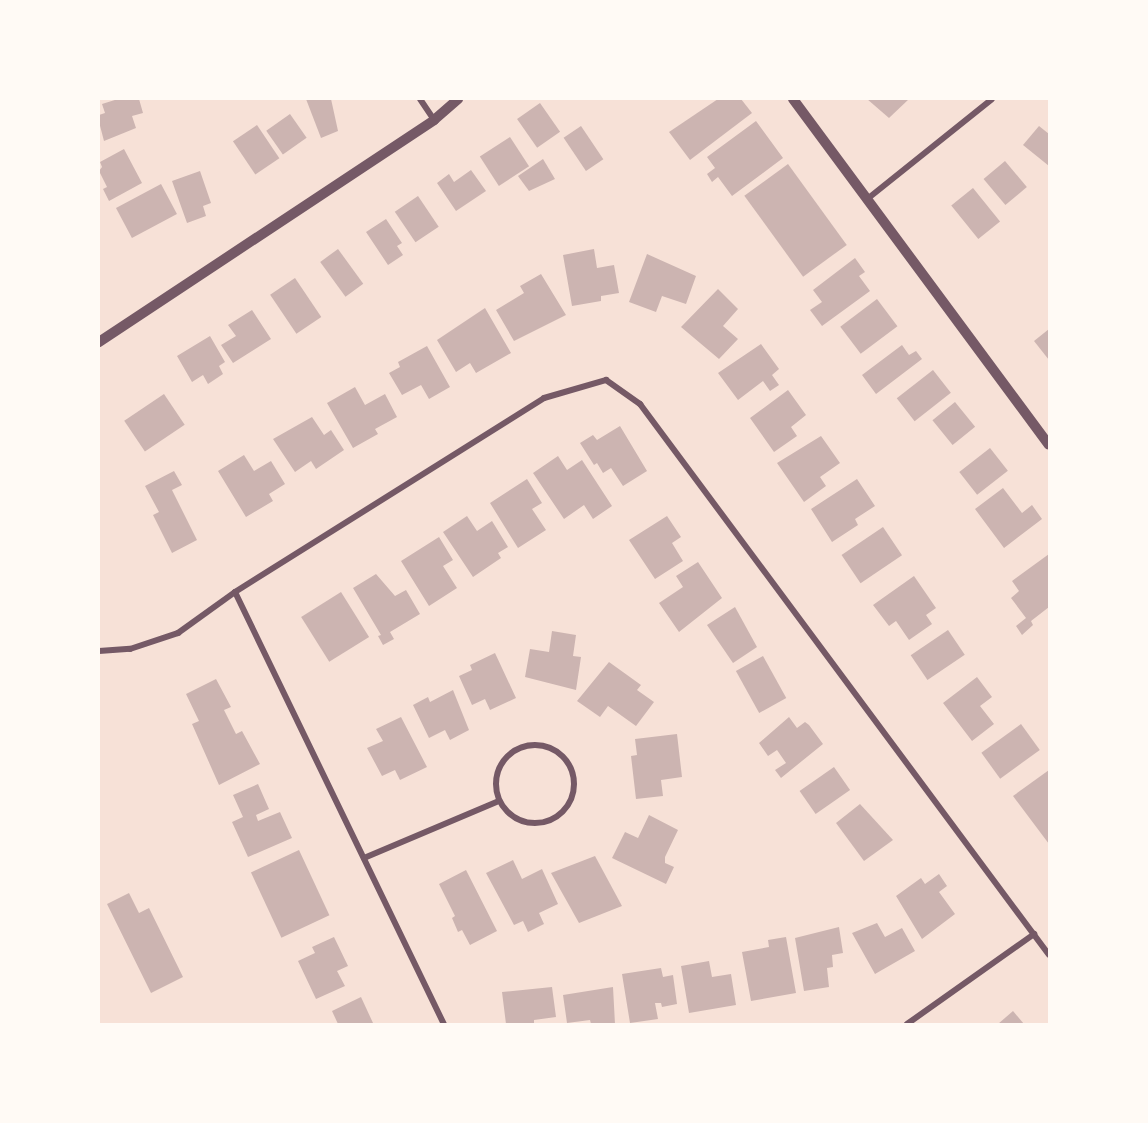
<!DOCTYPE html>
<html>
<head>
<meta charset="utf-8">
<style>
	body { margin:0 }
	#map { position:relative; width:1148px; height:1123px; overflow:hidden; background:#f7e1d7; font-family:Jost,sans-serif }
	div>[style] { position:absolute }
	.building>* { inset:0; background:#ccb4b1; transform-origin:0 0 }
	.minor>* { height:6px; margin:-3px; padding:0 3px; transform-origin:3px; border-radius:3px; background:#755966 }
	.minor>.ring { margin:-3px; padding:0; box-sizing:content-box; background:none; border:6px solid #755966; border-radius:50% }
	.tertiary>* { height:10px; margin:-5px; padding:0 5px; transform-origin:5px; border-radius:5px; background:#755966 }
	span { translate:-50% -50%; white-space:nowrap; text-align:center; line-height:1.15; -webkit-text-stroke:5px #fffaf5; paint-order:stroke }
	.frame { position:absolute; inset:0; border:100px solid #fffaf5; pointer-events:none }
</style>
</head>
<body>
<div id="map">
	<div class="building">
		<div style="clip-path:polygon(118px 99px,139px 99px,143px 113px,132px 116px,136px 128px,104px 141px,99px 122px,99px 115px,105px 113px,102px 104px)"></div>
		<div style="clip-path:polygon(306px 99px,331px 99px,338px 131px,321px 138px)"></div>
		<div style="clip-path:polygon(718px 99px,741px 99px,752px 113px,690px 160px,669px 132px)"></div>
		<div style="clip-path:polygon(867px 99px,909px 99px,889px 118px)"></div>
		<div style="left:540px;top:103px;width:35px;height:28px;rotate:55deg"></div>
		<div style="left:290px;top:114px;width:29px;height:29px;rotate:55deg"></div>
		<div style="clip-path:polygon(756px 121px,783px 158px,732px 196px,718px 177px,712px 182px,707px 174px,715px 168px,707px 157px)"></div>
		<div style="left:257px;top:125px;width:40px;height:29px;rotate:56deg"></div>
		<div style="left:581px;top:126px;width:40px;height:21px;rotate:56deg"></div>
		<div style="clip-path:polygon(1039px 126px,1049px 134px,1049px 166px,1023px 145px)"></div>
		<div style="left:510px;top:137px;width:35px;height:36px;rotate:57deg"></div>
		<div style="clip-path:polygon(124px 149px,142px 183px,109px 201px,103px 189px,107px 187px,99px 171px,102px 167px,100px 162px)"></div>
		<div style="clip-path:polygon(543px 159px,555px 179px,529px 191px,518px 176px)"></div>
		<div style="left:1005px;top:161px;width:34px;height:28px;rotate:50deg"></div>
		<div style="left:788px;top:164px;width:100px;height:54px;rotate:54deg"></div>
		<div style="clip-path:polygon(471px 170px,486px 191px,456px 211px,437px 183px,449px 174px,454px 182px)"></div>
		<div style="clip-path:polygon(200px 171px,211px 203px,203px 206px,206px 216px,187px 223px,172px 181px)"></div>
		<div style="left:161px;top:184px;width:34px;height:51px;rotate:62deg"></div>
		<div style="left:973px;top:188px;width:43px;height:28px;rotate:51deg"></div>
		<div style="left:418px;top:196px;width:37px;height:28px;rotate:56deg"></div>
		<div style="clip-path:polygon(386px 219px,402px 243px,397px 246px,403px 255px,388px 265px,366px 232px)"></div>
		<div style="left:338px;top:249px;width:43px;height:22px;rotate:54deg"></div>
		<div style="clip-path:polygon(594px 249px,597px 268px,614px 265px,619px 293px,601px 296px,601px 301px,572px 306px,563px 255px)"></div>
		<div style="clip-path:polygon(647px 254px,696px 276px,686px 304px,662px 296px,656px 312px,629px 302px)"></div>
		<div style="clip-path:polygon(855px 258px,865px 272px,859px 276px,870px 291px,822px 326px,810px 310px,822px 302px,813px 290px)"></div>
		<div style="clip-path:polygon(541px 274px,566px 315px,514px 341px,496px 310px,524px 293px,520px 286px)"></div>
		<div style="left:295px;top:278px;width:47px;height:30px;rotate:56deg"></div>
		<div style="clip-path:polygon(718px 289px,738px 309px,723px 326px,738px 339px,719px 359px,681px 327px)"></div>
		<div style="left:877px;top:299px;width:34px;height:46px;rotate:53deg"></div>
		<div style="clip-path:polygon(485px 308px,511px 353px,476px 373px,470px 363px,456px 372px,437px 340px)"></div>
		<div style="clip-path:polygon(252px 310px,271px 339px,233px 363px,221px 345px,236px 336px,228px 325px)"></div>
		<div style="clip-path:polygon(1049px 329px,1049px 360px,1034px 341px)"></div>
		<div style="clip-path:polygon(210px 336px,225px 362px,219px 366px,223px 374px,208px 384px,203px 375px,192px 382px,177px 356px)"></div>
		<div style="clip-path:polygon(761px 344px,779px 369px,772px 375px,779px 385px,770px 391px,763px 381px,738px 400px,718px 373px)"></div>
		<div style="clip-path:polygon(902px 345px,909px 355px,916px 351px,922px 359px,876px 394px,862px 375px)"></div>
		<div style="clip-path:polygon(427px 346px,450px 387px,429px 399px,421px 385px,402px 395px,389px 373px,400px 367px,398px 362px)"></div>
		<div style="left:933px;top:370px;width:29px;height:46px;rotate:52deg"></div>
		<div style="clip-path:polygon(355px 387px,365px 405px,385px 394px,397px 417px,375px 429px,378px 434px,353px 448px,327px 403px)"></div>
		<div style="clip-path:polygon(788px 390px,806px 415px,791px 427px,797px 436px,774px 452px,750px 418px)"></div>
		<div style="left:164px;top:394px;width:37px;height:48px;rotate:56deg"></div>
		<div style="left:955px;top:402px;width:32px;height:29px;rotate:51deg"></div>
		<div style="clip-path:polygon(312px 417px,324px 435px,331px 430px,344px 450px,316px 469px,311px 461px,295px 472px,273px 439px)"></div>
		<div style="clip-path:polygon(620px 426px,647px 471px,623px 486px,611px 468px,603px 473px,597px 463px,594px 465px,580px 443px,593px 435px,597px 440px)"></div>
		<div style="clip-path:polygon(821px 436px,840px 463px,820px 477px,826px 486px,804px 502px,777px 463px)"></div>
		<div style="left:990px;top:448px;width:29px;height:39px;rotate:52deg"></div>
		<div style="clip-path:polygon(244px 455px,254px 471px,271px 461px,285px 484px,269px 494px,273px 501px,246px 517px,218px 471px)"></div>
		<div style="clip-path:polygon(558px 456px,567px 470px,582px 460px,612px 506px,593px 519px,584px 505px,564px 519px,533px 473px)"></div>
		<div style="clip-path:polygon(174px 471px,182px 485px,172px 490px,197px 540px,172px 553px,153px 515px,159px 512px,145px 486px)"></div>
		<div style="clip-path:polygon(527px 479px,542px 503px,532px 509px,546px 530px,518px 548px,490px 503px)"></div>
		<div style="clip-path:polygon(857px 479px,875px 506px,855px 519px,858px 525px,832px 542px,811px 509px)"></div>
		<div style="clip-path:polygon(1003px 488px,1022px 513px,1032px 505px,1042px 519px,1004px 548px,975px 509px)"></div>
		<div style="clip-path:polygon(467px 516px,477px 531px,492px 521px,508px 547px,498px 553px,501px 558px,473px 577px,443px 532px)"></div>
		<div style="clip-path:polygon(667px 516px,681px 537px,672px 543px,683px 561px,655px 579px,629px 540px)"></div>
		<div style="left:883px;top:527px;width:34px;height:50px;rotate:56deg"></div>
		<div style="clip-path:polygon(439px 537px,453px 560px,443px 566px,457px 588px,429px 606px,401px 561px)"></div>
		<div style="clip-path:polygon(1049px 554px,1049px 607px,1031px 621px,1033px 625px,1022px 635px,1016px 626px,1026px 618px,1011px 598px,1019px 591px,1012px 581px)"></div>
		<div style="clip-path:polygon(698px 562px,722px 598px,679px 632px,659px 603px,683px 587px,676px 576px)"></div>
		<div style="clip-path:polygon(376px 574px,395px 596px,406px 590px,420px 614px,390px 632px,394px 639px,383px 645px,378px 636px,381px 635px,353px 588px)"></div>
		<div style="clip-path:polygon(914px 576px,936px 608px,926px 615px,932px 624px,909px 640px,896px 621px,889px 626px,873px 605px)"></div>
		<div style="left:341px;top:592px;width:53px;height:47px;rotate:58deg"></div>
		<div style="clip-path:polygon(735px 607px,757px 647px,733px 663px,707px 625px)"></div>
		<div style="left:948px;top:630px;width:30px;height:45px;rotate:56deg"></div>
		<div style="clip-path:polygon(552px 631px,576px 635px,573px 656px,581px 657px,576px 690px,525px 677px,530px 649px,549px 652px)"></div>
		<div style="clip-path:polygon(495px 653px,516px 698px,490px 710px,485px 699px,472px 705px,459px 676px,472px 670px,470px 665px)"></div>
		<div style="left:763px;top:656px;width:48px;height:31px;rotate:61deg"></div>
		<div style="clip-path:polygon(609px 662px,641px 685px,637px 690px,654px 702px,636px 726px,608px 706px,600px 717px,577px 701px)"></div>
		<div style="clip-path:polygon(977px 677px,992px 697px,980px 706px,994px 724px,972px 741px,943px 703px)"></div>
		<div style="clip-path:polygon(216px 679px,231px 707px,224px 710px,236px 734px,242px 731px,260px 764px,219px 785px,192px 724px,199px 721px,186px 694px)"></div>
		<div style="clip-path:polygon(453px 690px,469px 730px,450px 740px,445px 730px,429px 738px,413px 705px,428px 697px,430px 702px)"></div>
		<div style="clip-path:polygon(401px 717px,427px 767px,400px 780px,395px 770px,382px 776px,367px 748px,383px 741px,376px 729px)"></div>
		<div style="clip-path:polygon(789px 717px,797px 728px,805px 722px,809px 725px,823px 744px,781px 778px,775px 770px,786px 763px,777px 750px,768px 756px,759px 743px)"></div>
		<div style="left:1021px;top:724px;width:32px;height:49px;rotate:54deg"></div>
		<div style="clip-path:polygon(677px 734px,682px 777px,661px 780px,663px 796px,636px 799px,631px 756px,637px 755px,635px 739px)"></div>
		<div style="left:834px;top:767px;width:28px;height:42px;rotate:55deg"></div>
		<div style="clip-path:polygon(1049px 770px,1049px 844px,1013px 796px)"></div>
		<div style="clip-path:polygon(258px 784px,269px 809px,256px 815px,258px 821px,280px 812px,292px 838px,248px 857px,232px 822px,243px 817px,233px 795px)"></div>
		<div style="clip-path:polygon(860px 804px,893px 840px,864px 861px,836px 823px)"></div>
		<div style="clip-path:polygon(649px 815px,678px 830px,665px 857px,665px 863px,674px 867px,666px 884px,612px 858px,625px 832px,638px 838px)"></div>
		<div style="left:299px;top:850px;width:72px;height:53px;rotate:65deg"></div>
		<div style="clip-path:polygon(595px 856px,622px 906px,579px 923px,551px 873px)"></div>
		<div style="clip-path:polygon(513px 860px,522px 879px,542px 869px,558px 904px,539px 913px,544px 924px,528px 932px,523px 921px,514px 925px,486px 873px)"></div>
		<div style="clip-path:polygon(466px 870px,497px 931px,470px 945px,462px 930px,458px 932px,452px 918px,455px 916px,439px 884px)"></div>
		<div style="clip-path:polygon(939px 874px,947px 886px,939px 892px,955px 914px,922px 939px,896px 896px,921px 878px,925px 884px)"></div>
		<div style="clip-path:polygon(129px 893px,139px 913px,149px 908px,183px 977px,151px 993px,107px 904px)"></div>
		<div style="clip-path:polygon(877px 923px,885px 937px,902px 928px,915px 951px,875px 974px,852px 933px)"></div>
		<div style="clip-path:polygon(839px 927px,843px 953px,832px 955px,833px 967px,827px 968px,829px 987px,804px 991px,795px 938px)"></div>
		<div style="clip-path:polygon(334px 937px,348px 966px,337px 971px,345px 986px,316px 999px,298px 961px,315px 953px,312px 947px)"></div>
		<div style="clip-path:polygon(786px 937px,796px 993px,751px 1001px,742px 952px,769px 947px,768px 940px)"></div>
		<div style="clip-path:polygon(709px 961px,712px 977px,731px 974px,736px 1005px,689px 1013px,681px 966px)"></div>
		<div style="clip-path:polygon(661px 968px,663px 977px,673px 975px,677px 1004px,662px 1007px,661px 1003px,655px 1003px,658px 1019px,630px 1023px,622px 974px)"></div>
		<div style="clip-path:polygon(552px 987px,556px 1017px,534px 1020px,534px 1024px,506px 1024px,502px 992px)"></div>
		<div style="clip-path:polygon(613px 987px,615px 1024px,591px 1024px,590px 1020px,567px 1023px,563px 995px)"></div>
		<div style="clip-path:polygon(361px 997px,373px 1023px,338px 1024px,332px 1011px)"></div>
		<div style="clip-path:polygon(1013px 1011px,1024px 1024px,998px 1024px)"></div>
	</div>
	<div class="minor">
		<div style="left:420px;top:99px;width:25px;rotate:56deg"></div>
		<div style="left:866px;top:200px;width:161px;rotate:-38.7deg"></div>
		<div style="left:235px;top:592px;width:480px;rotate:64.2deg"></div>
		<div style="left:99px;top:651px;width:31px;rotate:-4deg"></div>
		<div style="left:130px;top:649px;width:51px;rotate:-18.4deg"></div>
		<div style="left:178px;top:633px;width:70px;rotate:-35.7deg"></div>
		<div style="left:235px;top:592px;width:365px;rotate:-32.1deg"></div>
		<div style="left:544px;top:398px;width:65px;rotate:-16.2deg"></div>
		<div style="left:606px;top:380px;width:42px;rotate:35.2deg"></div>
		<div style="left:640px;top:404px;width:686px;rotate:53.41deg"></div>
		<div class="ring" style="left:496px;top:745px;width:72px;height:72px"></div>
		<div style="left:364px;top:858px;width:147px;rotate:-22.9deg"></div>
		<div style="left:907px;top:1024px;width:156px;rotate:-35.3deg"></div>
	</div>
	<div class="tertiary">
		<div style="left:793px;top:99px;width:430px;rotate:53.5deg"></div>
		<div style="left:99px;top:342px;width:402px;rotate:-33.5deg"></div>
		<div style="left:434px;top:120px;width:32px;rotate:-41deg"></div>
	</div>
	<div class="frame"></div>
</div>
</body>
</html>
